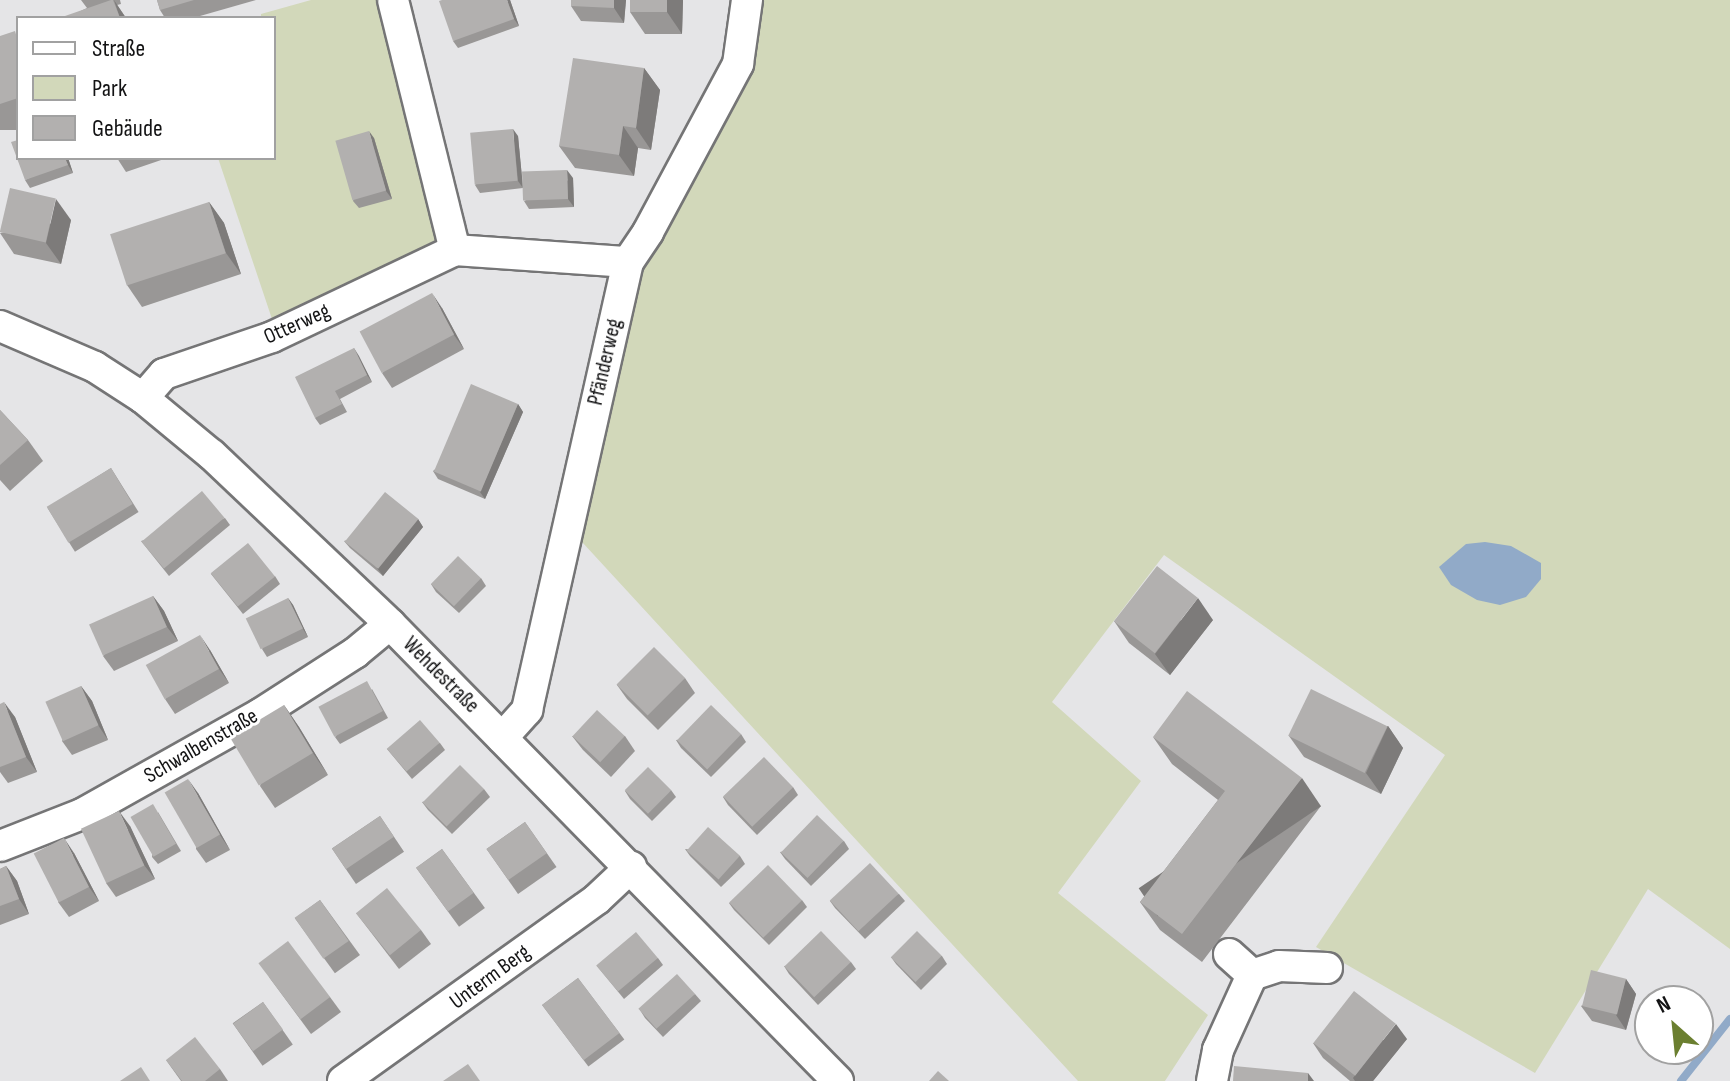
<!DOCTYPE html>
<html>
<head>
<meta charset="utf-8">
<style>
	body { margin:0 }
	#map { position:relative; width:1730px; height:1081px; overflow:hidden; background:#e5e5e7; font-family:"Sofia Sans Condensed",sans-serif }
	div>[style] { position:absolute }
	.green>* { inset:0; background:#d2d8ba }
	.water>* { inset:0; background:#91aac8 }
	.stream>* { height:8px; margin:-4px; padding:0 4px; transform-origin:4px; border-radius:4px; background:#91aac8 }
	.roads { filter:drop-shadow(2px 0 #757576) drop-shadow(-2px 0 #757576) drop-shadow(0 2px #757576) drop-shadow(0 -2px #757576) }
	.minor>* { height:30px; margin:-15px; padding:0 15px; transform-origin:15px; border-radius:15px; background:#fff }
	.wall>* { inset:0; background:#999796; transform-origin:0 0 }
	.shaded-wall>* { inset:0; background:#7d7b7a; transform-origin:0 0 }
	.building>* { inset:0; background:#b2b0af; transform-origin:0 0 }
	span { translate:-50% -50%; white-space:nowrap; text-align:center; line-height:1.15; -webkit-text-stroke:6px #fff; paint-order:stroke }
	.street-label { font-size:22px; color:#131314 }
	.legend { position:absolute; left:16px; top:16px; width:260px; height:144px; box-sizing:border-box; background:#fff; border:2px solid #a1a1a1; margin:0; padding:10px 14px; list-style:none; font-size:24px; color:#131314 }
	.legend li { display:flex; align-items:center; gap:16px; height:40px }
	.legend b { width:40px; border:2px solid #a1a1a1 }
	.north { position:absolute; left:1634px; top:985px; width:80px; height:80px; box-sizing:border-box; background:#fff; border:2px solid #a1a1a1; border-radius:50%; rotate:333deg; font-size:22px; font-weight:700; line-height:32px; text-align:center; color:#131314 }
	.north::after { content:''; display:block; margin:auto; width:28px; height:36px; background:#6b7f30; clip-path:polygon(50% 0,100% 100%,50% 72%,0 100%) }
</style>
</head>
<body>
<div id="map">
	<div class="green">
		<div style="clip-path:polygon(311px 0,383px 0,443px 247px,274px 325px,218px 158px,274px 158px,274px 18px,261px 18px,261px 14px)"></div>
		<div style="clip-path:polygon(758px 0,1730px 0,1730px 949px,1648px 889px,1535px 1073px,1316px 947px,1445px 755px,1164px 555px,1052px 702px,1141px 781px,1058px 893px,1208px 1015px,1165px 1081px,1078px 1081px,571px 530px,646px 253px)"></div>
	</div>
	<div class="water">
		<div style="clip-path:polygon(1485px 542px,1511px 546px,1541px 563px,1541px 579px,1526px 597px,1500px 605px,1477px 600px,1451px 585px,1439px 567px,1466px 544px)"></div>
	</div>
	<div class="stream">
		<div style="left:1681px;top:1081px;width:79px;rotate:-51.7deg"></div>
	</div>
	<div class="roads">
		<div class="minor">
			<div style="left:393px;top:0;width:258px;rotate:76.1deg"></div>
			<div style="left:0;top:326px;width:103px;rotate:23.3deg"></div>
			<div style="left:95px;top:367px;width:57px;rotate:32.9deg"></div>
			<div style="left:143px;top:398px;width:89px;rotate:39.6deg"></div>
			<div style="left:212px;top:455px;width:245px;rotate:43.5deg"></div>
			<div style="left:390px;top:624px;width:640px;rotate:45.57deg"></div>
			<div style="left:143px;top:398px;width:32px;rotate:-49deg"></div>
			<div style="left:164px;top:374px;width:114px;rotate:-18.9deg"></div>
			<div style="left:272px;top:337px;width:203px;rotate:-25.4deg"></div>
			<div style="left:455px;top:250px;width:173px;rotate:4deg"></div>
			<div style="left:502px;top:738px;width:38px;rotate:-48deg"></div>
			<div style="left:527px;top:710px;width:459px;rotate:-77.3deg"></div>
			<div style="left:628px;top:262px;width:36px;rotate:-56deg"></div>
			<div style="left:648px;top:232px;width:191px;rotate:-61.8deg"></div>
			<div style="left:738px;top:64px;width:65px;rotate:-82deg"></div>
			<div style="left:0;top:846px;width:88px;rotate:-21.3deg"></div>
			<div style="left:82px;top:814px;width:204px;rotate:-29.3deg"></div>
			<div style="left:260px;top:714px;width:113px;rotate:-32.7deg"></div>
			<div style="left:355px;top:653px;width:45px;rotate:-39.6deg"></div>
			<div style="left:1229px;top:954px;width:31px;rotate:42deg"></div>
			<div style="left:343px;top:1081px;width:312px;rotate:-35.6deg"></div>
			<div style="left:597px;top:899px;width:47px;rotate:-43.3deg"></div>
			<div style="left:1212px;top:1081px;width:32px;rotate:-79deg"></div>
			<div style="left:1218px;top:1050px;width:82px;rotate:-65.6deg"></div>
			<div style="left:1252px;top:975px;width:28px;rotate:-18deg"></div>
			<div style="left:1279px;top:966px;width:48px;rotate:2.4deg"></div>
		</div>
	</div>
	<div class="wall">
		<div style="clip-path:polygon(81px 0,120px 0,121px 4px,117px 5px,126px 18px,66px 18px,87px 8px)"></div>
		<div style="clip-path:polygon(157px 0,256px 0,193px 18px,165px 18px,160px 10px)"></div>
		<div style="clip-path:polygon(510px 0,519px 26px,458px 48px,453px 41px)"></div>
		<div style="clip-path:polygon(571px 0,626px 0,624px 23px,581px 21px,571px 6px)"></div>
		<div style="clip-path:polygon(630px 0,683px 0,682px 34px,645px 34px,630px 12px)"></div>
		<div style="left:0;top:36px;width:18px;height:94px"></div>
		<div style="clip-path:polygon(644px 68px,660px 90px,651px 150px,638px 148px,634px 176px,575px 168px,559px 146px)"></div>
		<div style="clip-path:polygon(518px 136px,523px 188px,480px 193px,475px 185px)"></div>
		<div style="clip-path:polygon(374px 138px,392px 199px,359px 208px,353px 201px)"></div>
		<div style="clip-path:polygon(68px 158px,73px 173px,30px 188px,25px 180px)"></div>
		<div style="clip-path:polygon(117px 158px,167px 158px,126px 172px)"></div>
		<div style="clip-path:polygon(573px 178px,574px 207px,529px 209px,524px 201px)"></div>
		<div style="clip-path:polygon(209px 202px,224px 223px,241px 274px,142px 307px,127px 285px)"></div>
		<div style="clip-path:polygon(71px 220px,61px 264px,14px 254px,0 233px)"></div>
		<div style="clip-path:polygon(442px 308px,464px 349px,392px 388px,382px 373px)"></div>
		<div style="clip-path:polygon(354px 348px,372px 382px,340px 399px,347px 412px,320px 425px,315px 418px)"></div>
		<div style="clip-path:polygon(518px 404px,523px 412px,485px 499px,438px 479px,433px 471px)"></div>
		<div style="clip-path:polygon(0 410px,28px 440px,43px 461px,10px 491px,0 480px)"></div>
		<div style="left:111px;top:468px;width:52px;height:75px;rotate:58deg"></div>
		<div style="clip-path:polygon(225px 518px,230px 525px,169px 576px,141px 541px)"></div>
		<div style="clip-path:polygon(418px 519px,423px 527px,383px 576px,350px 548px,344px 541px)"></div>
		<div style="clip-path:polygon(211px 574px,275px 576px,280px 584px,243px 614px)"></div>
		<div style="clip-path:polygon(481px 578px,486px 586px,459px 613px,436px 592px,431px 584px)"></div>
		<div style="clip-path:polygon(153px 596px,164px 611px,178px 641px,114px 671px,103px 656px)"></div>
		<div style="clip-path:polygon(288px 598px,293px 605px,308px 637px,267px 657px,262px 649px)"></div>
		<div style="clip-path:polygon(1213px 620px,1170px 675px,1129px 643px,1114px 621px)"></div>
		<div style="clip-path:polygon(210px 650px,229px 683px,175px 714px,165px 699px)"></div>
		<div style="clip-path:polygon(685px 678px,695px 693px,658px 730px,627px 699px,617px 685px)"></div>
		<div style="clip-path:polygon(81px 686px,92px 701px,108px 740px,72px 755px,62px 741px)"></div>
		<div style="clip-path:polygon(372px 689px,388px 718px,340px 744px,335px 737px)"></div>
		<div style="clip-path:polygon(0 704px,15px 717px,37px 772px,8px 783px,0 772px)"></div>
		<div style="clip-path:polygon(284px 705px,299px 727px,328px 775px,275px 808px,260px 786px)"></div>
		<div style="clip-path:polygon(1388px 726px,1403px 748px,1381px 794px,1304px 757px,1289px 736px)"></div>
		<div style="clip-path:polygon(741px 734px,746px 742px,711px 777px,681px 748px,676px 740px)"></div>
		<div style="clip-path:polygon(572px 736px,625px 736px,635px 751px,611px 777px,583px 750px)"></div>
		<div style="clip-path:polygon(1153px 737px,1321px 806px,1202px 962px,1160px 930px,1140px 902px,1218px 800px,1172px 764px)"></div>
		<div style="clip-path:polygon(440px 743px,445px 750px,412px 779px,387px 749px)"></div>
		<div style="clip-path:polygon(793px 787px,798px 795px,757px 835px,728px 805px,723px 797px)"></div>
		<div style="clip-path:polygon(484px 789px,490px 797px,452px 834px,428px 810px,422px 802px)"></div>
		<div style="clip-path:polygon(671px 790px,676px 797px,652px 821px,630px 799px,625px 791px)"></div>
		<div style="clip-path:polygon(198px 793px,230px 850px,206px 863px,196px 849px)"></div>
		<div style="clip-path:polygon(158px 812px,181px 851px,158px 864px,152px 857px)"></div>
		<div style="left:380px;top:816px;width:43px;height:58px;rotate:56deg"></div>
		<div style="left:525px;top:822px;width:55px;height:47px;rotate:55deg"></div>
		<div style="clip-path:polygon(130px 826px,155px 879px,116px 897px,106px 883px)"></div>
		<div style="clip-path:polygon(844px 841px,849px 849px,811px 886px,785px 859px,780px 852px)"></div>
		<div style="left:442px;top:849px;width:73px;height:32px;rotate:54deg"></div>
		<div style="clip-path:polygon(685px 849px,740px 856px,745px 864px,721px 887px,690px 856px)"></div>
		<div style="clip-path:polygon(74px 853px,99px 901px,69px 917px,58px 902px)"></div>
		<div style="clip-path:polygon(6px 866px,17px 881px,29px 914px,0 925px,0 869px)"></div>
		<div style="clip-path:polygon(899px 894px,905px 901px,865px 939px,835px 908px,830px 901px)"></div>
		<div style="left:320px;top:900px;width:68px;height:31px;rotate:54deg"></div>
		<div style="clip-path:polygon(802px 900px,807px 907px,769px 945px,734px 910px,729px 903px)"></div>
		<div style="clip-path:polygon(356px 913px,421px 930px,431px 944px,399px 969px)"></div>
		<div style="clip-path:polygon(942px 956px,947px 964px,921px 990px,896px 964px,891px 957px)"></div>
		<div style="clip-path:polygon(658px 958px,663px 965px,624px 999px,597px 966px)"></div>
		<div style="clip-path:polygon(851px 962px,856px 969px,818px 1005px,789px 974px,784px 966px)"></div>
		<div style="clip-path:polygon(269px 977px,330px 997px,341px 1012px,311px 1034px)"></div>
		<div style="left:578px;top:978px;width:77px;height:45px;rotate:53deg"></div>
		<div style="clip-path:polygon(1626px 979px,1636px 994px,1626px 1030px,1592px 1021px,1581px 1006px)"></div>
		<div style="clip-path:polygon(695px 994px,701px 1001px,663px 1037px,645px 1018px,640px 1010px)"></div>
		<div style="left:263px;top:1002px;width:52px;height:37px;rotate:55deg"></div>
		<div style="clip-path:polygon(1407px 1039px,1373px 1081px,1350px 1081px,1323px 1058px,1313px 1043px)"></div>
		<div style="clip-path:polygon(166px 1060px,220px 1069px,228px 1081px,181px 1081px)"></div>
	</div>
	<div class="shaded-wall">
		<div style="clip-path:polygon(114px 0,126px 18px,120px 18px)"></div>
		<div style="clip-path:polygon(507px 0,510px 0,519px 26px,514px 19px)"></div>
		<div style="clip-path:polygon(614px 0,626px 0,624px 23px,614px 8px)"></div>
		<div style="clip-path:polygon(667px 0,683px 0,682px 34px,667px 12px)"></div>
		<div style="clip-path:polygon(644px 68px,660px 90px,651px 150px,636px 128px)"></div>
		<div style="clip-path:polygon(623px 126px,638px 148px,634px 176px,619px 155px)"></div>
		<div style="clip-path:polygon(513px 129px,518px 136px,523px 188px,518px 181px)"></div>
		<div style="clip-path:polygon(369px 131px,374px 138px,392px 199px,386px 191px)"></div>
		<div style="clip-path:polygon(65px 158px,68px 158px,73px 173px,68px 165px)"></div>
		<div style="clip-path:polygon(567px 170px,573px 178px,574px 207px,568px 199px)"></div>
		<div style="clip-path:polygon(56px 199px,71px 220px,61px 264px,46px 243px)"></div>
		<div style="clip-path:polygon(209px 202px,224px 223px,241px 274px,226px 253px)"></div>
		<div style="clip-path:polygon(432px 293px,442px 308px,464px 349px,454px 335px)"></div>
		<div style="clip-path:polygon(354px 348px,359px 356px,372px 382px,367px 375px)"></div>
		<div style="clip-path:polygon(518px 404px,523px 412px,485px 499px,480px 492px)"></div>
		<div style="clip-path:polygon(418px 519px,423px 527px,383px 576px,377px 568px)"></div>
		<div style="clip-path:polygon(153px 596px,164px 611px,178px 641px,167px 627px)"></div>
		<div style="clip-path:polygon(288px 598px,293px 605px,308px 637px,303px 629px)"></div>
		<div style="clip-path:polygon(1198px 598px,1213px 620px,1170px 675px,1155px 654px)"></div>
		<div style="clip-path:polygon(200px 635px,210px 650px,229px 683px,219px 669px)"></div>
		<div style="clip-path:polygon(81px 686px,92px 701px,108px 740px,98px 725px)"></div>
		<div style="clip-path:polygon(4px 702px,15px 717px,37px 772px,26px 757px)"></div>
		<div style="clip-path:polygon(284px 705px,299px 727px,328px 775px,313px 753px)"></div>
		<div style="clip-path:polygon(1388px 726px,1403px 748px,1381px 794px,1366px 773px)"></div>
		<div style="left:1302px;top:778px;width:34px;height:197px;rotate:56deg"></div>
		<div style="clip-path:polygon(188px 779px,198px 793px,230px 850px,220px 835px)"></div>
		<div style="clip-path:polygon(119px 811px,130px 826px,155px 879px,144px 865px)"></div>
		<div style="clip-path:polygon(64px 838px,74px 853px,99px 901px,89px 887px)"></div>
		<div style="clip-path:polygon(6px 866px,17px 881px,29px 914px,19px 899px)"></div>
		<div style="clip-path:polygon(1626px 979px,1636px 994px,1626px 1030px,1616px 1015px)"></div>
		<div style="clip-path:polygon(1396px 1024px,1407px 1039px,1373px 1081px,1355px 1081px,1353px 1078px)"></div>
		<div style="clip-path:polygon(1308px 1073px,1314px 1081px,1308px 1081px)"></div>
	</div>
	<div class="building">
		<div style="clip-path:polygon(111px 0,113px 0,120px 18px,66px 18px,65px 16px)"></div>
		<div style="clip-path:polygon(157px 0,194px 0,160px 10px)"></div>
		<div style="clip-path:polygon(442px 0,507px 0,514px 19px,453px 41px,439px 1px)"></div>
		<div style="clip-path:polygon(571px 0,614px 0,614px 8px,571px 6px)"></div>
		<div style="left:630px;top:0;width:37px;height:12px"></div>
		<div style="clip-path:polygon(15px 31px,18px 41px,18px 98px,0 104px,0 36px)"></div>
		<div style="clip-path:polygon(573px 58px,644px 68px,636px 128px,623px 126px,619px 155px,559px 146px)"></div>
		<div style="left:513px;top:129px;width:52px;height:43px;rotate:85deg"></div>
		<div style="left:369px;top:131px;width:62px;height:35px;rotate:74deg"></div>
		<div style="clip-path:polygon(18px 140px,18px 158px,65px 158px,68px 165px,25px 180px,11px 142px)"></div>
		<div style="left:567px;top:170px;width:29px;height:45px;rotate:88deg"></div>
		<div style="left:10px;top:188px;width:47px;height:45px;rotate:13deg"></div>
		<div style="left:209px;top:202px;width:54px;height:104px;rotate:72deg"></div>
		<div style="left:432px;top:293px;width:47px;height:82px;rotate:62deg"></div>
		<div style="clip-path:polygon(354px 348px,367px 375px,335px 391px,342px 404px,315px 418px,295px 377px)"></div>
		<div style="left:471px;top:384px;width:51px;height:95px;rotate:23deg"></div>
		<div style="clip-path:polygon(0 410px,28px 440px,0 465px)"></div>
		<div style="left:111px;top:468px;width:42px;height:75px;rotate:59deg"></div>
		<div style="left:202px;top:491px;width:35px;height:79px;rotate:50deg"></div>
		<div style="left:385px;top:492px;width:43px;height:64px;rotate:39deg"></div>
		<div style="left:248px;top:543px;width:43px;height:48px;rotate:51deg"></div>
		<div style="left:458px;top:556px;width:32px;height:39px;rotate:44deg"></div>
		<div style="left:1157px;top:566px;width:52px;height:70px;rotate:38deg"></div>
		<div style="left:153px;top:596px;width:34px;height:70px;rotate:66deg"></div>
		<div style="left:288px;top:598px;width:34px;height:47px;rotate:64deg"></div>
		<div style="left:200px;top:635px;width:39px;height:62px;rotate:61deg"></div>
		<div style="left:654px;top:647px;width:44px;height:53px;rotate:45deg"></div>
		<div style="left:367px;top:681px;width:34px;height:55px;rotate:62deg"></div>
		<div style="left:81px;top:686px;width:43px;height:39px;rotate:66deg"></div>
		<div style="left:1311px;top:689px;width:85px;height:52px;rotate:26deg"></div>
		<div style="clip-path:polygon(1187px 691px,1302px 778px,1182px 934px,1140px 902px,1225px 791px,1153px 737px)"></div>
		<div style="clip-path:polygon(4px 702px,26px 757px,0 767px,0 704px)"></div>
		<div style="left:284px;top:705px;width:56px;height:63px;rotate:59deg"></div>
		<div style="left:711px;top:705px;width:42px;height:49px;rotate:44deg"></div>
		<div style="left:597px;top:710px;width:38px;height:36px;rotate:43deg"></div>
		<div style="left:420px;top:720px;width:30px;height:44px;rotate:49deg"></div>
		<div style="left:764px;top:757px;width:42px;height:57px;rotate:46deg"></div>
		<div style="left:460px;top:765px;width:34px;height:53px;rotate:45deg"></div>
		<div style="left:648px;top:767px;width:33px;height:33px;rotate:45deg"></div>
		<div style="left:188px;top:779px;width:64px;height:27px;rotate:60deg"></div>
		<div style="left:153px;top:804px;width:46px;height:26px;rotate:60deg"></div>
		<div style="left:119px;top:811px;width:60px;height:42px;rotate:65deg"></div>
		<div style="left:817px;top:815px;width:37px;height:52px;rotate:44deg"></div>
		<div style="left:380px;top:816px;width:25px;height:58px;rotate:56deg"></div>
		<div style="left:525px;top:822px;width:38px;height:47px;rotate:55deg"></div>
		<div style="left:708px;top:827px;width:43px;height:32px;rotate:42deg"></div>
		<div style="left:64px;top:838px;width:55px;height:34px;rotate:63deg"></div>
		<div style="left:442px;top:849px;width:54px;height:32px;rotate:54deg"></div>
		<div style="left:870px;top:863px;width:42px;height:55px;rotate:47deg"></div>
		<div style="left:768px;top:865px;width:49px;height:54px;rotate:46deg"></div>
		<div style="clip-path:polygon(6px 866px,19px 899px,0 906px,0 869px)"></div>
		<div style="left:387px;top:888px;width:54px;height:40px;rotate:51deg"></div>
		<div style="left:320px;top:900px;width:50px;height:31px;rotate:55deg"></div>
		<div style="left:821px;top:931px;width:43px;height:51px;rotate:46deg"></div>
		<div style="left:917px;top:931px;width:35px;height:37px;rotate:45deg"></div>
		<div style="left:636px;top:932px;width:34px;height:52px;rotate:50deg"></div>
		<div style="left:288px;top:941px;width:70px;height:37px;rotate:53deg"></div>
		<div style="left:1591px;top:970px;width:36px;height:37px;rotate:14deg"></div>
		<div style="left:677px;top:974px;width:27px;height:52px;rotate:48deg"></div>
		<div style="left:578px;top:978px;width:69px;height:45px;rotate:53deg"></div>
		<div style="left:1354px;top:991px;width:53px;height:66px;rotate:38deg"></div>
		<div style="left:263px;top:1002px;width:34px;height:37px;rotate:54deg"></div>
		<div style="clip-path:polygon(195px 1037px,220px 1069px,205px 1081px,182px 1081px,166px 1060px)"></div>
		<div style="clip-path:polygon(468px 1064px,480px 1081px,443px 1081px)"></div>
		<div style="clip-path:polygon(1234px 1066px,1308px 1073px,1308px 1081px,1233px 1081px)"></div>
		<div style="clip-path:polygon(141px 1067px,150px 1081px,120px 1081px)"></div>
		<div style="clip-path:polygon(938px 1071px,949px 1081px,929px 1081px)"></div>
	</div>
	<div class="street-label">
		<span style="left:297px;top:324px;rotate:-24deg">Otterweg</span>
		<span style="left:605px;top:362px;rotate:-77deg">Pfänderweg</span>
		<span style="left:441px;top:675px;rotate:45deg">Wehdestraße</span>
		<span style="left:201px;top:746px;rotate:-30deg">Schwalbenstraße</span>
		<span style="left:490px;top:977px;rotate:-36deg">Unterm Berg</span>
	</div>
	<ul class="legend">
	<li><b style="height:10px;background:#fff"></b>Straße</li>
	<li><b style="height:22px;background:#d2d8ba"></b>Park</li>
	<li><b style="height:22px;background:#b2b0af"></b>Gebäude</li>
	</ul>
	<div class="north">N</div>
</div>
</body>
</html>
